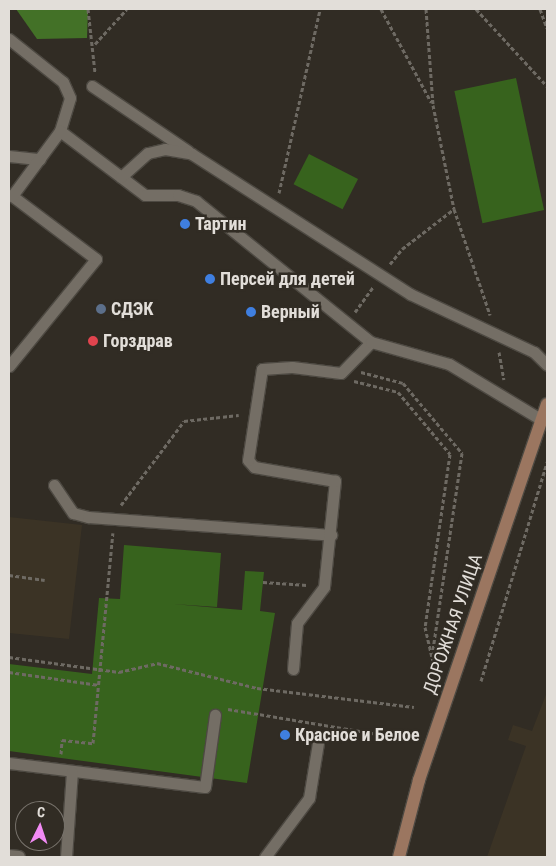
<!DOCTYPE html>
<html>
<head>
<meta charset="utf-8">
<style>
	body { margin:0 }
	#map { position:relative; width:556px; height:866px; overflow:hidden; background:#312c24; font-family:"Roboto Condensed",sans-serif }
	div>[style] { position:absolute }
	.built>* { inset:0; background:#3b3325 }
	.green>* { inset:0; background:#37631d; transform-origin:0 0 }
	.forest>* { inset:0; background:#437127 }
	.path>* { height:3px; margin-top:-1.5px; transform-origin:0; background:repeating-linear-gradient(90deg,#6e6a63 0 4px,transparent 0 6.5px) }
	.roads { filter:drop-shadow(1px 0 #4d4942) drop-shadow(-1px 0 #4d4942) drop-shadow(0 1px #4d4942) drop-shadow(0 -1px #4d4942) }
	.service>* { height:11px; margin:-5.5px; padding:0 5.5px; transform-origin:5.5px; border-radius:5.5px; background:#746e65 }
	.minor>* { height:12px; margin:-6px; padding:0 6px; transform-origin:6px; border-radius:6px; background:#746e65 }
	.secondary>* { height:12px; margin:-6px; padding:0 6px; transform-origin:6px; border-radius:6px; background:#9b7660 }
	.dots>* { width:14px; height:14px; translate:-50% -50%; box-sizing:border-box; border:2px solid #312c24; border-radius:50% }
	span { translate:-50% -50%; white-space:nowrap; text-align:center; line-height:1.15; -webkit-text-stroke:5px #312c24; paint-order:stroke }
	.poi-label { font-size:18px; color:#e2ded9; font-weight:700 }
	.left { translate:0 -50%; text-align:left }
	.street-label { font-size:18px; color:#e2ded9 }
	.frame { position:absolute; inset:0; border:10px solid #e2ded9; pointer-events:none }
	.north { position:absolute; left:15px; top:801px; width:50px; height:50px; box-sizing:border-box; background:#312c24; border:1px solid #78736c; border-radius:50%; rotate:4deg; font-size:14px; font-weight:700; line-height:20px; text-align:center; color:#e2ded9 }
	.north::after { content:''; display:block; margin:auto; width:18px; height:22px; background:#f18af4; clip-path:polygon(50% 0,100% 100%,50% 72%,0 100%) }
</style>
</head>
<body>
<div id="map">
	<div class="built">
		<div style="clip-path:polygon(9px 517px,82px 525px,69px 639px,9px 633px)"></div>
		<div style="clip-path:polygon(547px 692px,547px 857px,487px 857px,526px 746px,508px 740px,513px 725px,532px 731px)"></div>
	</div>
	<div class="green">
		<div style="left:516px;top:78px;width:135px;height:63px;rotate:78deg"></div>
		<div style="left:309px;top:154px;width:55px;height:34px;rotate:27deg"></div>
		<div style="clip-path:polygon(124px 545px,221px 553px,217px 607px,173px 604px,242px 610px,245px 571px,264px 572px,260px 611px,275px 613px,247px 783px,9px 751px,9px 664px,92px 674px,99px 598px,120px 599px)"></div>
	</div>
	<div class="forest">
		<div style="clip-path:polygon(16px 9px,88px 9px,87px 38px,37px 39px)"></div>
	</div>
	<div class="path">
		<div style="left:88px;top:9px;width:63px;rotate:83.7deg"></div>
		<div style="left:381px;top:9px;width:106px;rotate:61.7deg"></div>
		<div style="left:426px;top:9px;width:96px;rotate:85.8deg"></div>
		<div style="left:433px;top:105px;width:106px;rotate:78.6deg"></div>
		<div style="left:454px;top:209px;width:112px;rotate:71.2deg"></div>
		<div style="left:476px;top:9px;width:105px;rotate:47.3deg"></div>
		<div style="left:540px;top:9px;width:20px;rotate:70deg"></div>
		<div style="left:95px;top:44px;width:47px;rotate:-47.6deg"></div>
		<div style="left:279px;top:193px;width:189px;rotate:-77.4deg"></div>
		<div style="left:390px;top:264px;width:19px;rotate:-51deg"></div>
		<div style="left:402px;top:249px;width:66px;rotate:-37.6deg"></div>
		<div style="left:355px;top:312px;width:31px;rotate:-54deg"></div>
		<div style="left:499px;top:352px;width:28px;rotate:80deg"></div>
		<div style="left:361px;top:372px;width:43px;rotate:14.7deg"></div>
		<div style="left:403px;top:383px;width:92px;rotate:49.9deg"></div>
		<div style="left:462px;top:453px;width:205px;rotate:98.4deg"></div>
		<div style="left:354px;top:381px;width:45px;rotate:14deg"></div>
		<div style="left:398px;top:392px;width:81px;rotate:50deg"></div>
		<div style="left:450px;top:454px;width:175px;rotate:98.2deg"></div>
		<div style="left:425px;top:627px;width:37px;rotate:77deg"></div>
		<div style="left:121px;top:505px;width:105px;rotate:-53.1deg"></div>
		<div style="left:184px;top:421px;width:55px;rotate:-6.2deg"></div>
		<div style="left:9px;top:575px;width:36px;rotate:8deg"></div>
		<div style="left:263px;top:582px;width:44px;rotate:3.9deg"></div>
		<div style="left:9px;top:657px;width:111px;rotate:7.8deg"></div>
		<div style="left:119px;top:672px;width:39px;rotate:-13deg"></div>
		<div style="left:157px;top:663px;width:103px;rotate:14deg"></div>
		<div style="left:257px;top:688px;width:158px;rotate:6.9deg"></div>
		<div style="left:9px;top:672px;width:91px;rotate:8.2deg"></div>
		<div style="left:481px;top:681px;width:229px;rotate:-73.2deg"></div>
		<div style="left:228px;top:709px;width:176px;rotate:9.5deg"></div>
		<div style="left:61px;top:754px;width:14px;rotate:-86deg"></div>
		<div style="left:62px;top:740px;width:31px;rotate:6deg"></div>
		<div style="left:93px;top:743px;width:211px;rotate:-84.6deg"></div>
	</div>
	<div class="roads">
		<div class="service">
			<div style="left:9px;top:39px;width:69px;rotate:38.5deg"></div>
			<div style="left:63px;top:82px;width:17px;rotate:66deg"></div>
			<div style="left:70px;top:98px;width:34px;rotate:107deg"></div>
			<div style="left:92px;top:86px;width:116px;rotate:34.1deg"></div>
			<div style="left:9px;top:156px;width:31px;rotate:6deg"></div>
			<div style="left:121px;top:177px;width:30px;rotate:37deg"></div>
			<div style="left:145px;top:195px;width:33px"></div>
			<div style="left:178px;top:195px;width:19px;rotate:18deg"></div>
			<div style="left:196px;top:201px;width:225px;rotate:38.9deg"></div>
			<div style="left:9px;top:366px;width:138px;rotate:-50.9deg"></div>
			<div style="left:96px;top:259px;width:105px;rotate:-143.1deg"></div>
			<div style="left:12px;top:196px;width:81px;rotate:-53.6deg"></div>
			<div style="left:60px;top:131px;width:76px;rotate:37deg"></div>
			<div style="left:121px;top:177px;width:36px;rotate:-42deg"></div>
			<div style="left:148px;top:153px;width:17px;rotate:-13deg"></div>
			<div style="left:165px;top:149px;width:27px;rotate:10deg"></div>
			<div style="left:192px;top:154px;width:259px;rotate:32.7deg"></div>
			<div style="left:410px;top:294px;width:137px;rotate:25.1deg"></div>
			<div style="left:534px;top:352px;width:18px;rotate:45deg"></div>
			<div style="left:54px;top:485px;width:34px;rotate:56deg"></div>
			<div style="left:73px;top:513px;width:16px;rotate:15deg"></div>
			<div style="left:88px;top:517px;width:244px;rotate:4.2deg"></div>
			<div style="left:293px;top:669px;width:46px;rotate:-85deg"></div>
			<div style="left:297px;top:623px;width:45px;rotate:-53.1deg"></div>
			<div style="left:324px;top:587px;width:107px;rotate:-84.1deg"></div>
			<div style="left:335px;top:481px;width:82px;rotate:-170.2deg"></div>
			<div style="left:254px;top:467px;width:9px;rotate:-131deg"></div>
			<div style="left:248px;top:460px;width:92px;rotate:-81.3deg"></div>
			<div style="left:262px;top:369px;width:30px;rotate:-4deg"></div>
			<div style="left:292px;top:367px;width:49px;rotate:7deg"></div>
			<div style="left:341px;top:373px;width:43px;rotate:-45.9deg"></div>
			<div style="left:371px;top:342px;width:81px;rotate:15.8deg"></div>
			<div style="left:449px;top:364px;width:109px;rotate:31.1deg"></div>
			<div style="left:9px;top:763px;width:197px;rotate:7deg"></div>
			<div style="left:205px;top:787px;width:73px;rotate:-82.1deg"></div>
			<div style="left:66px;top:857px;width:85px;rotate:-86deg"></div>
			<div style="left:265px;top:857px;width:74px;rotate:-53.3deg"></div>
			<div style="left:309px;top:798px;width:56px;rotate:-80.7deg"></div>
		</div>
		<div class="minor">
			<div style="left:9px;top:856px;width:10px;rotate:6deg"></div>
		</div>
		<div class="secondary">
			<div style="left:399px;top:857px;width:80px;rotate:-75.4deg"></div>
			<div style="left:419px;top:780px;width:397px;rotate:-71.2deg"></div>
		</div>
	</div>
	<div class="dots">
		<div style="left:185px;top:224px;background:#3f7fe0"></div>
		<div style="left:210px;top:279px;background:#3f7fe0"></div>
		<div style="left:101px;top:309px;background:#5c6f8a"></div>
		<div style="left:251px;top:312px;background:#3f7fe0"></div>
		<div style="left:93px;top:341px;background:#e0444e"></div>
		<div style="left:285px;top:735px;background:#3f7fe0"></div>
	</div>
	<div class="poi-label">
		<span class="left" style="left:195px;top:224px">Тартин</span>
		<span class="left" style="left:220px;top:279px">Персей для детей</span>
		<span class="left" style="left:111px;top:309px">СДЭК</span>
		<span class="left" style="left:261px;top:312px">Верный</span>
		<span class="left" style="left:103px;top:341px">Горздрав</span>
		<span class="left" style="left:295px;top:735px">Красное и Белое</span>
	</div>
	<div class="street-label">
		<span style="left:453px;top:624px;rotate:-71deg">ДОРОЖНАЯ УЛИЦА</span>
	</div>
	<div class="frame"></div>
	<div class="north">С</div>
</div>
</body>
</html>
